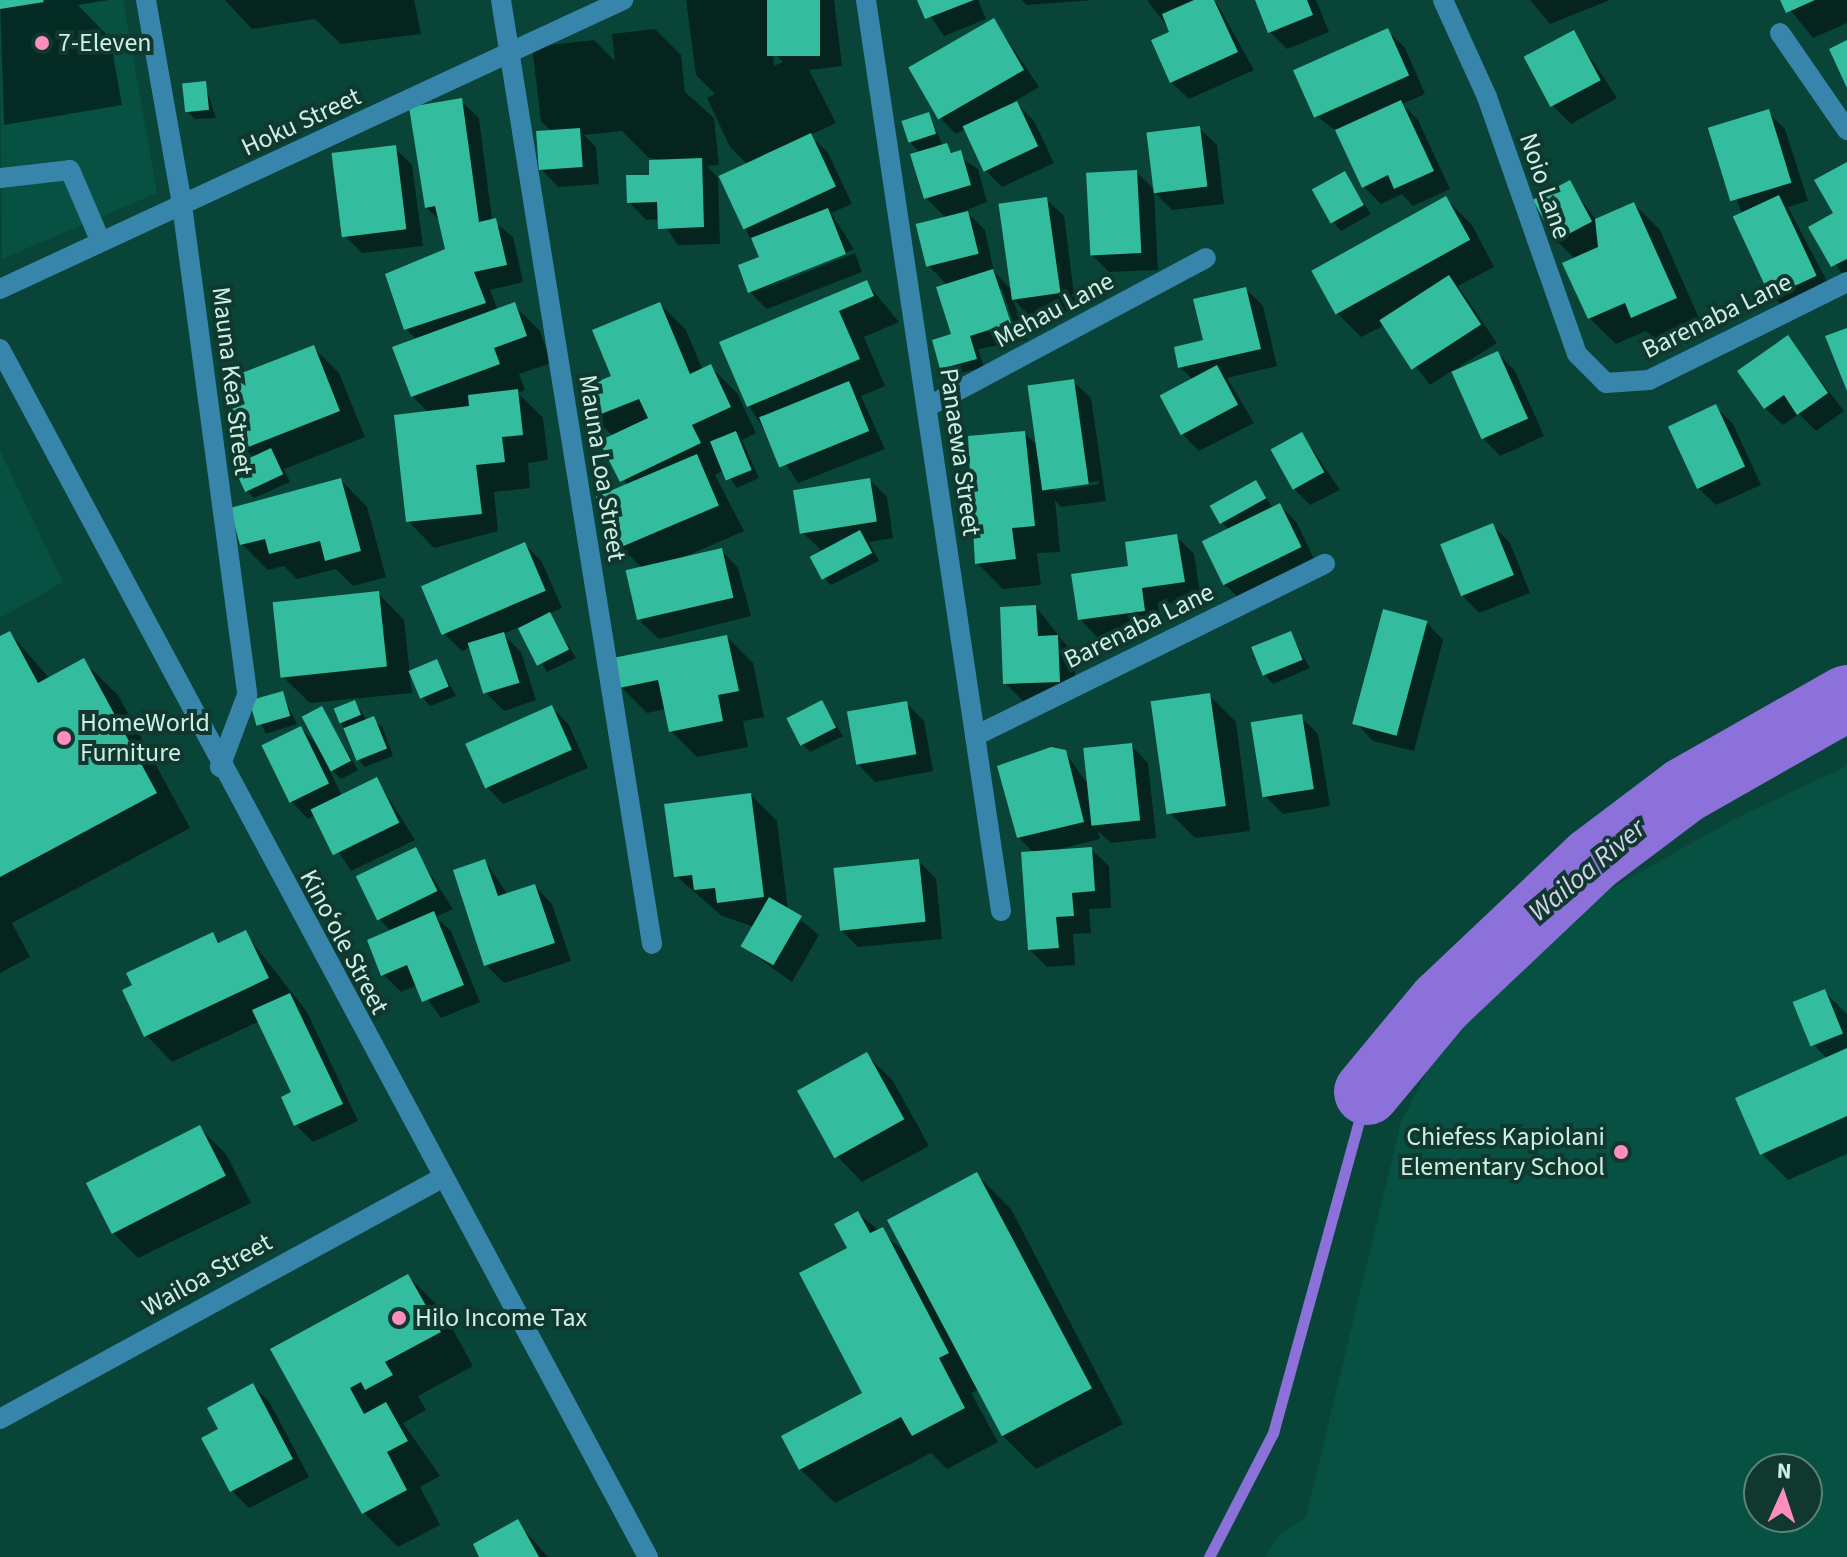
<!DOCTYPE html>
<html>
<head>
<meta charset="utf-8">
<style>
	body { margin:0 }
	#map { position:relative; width:1847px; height:1557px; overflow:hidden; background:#084538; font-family:"Source Sans 3",sans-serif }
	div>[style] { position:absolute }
	.built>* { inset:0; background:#075142 }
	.shadow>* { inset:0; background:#0007 }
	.stream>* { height:11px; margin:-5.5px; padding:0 5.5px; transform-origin:5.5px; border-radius:5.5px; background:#8d71da }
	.river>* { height:66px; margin:-33px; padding:0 33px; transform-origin:33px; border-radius:33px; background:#8d71da }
	.building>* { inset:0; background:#33bc9d; transform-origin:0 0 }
	.minor>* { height:20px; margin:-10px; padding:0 10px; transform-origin:10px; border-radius:10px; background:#3885ac }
	.dots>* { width:22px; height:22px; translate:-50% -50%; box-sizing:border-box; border:4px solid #11382f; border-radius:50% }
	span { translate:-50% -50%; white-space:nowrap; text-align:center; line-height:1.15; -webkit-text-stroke:8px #11382f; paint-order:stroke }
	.poi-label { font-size:26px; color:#cdf0e5 }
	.left { translate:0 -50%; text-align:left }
	.right { translate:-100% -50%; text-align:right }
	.street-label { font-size:26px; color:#cdf0e5 }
	.water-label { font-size:28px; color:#d6d1eb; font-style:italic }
	.north { position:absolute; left:1743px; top:1453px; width:80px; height:80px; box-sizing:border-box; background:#11382f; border:2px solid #5c8278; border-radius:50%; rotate:3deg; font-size:22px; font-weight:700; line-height:32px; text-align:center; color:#cdf0e5 }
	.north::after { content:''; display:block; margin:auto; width:28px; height:36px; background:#fe8ebe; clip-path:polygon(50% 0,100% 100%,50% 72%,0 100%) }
</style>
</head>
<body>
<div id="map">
	<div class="built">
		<div style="clip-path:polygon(0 0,123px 0,157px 193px,2px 259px)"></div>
		<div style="clip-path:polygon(0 451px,63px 582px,0 618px)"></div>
		<div style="clip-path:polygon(evenodd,1847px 766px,1847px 1557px,1265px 1557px,1277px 1537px,1306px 1517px,1401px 1122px,1453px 1021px,1521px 940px,1734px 819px,1847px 766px,1759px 1469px,1807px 1469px,1807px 1517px,1759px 1517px,1759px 1469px)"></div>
	</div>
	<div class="shadow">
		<div style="clip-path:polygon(0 0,109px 0,78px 5px,110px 38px,122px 105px,4px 125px)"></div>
		<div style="clip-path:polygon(225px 0,414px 0,421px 34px,341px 44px,315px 19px,252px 29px)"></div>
		<div style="clip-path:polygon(evenodd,686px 0,834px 0,842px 66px,809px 70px,836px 123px,810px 135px,828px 153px,852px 204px,831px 213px,854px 249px,756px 292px,855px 253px,862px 272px,767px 309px,750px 292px,761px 258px,745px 228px,748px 165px,730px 147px,707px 98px,715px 94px,696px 75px,686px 0,773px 52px,783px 62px,774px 66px,773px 52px)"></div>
		<div style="clip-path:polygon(919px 0,978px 0,986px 19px,944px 36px)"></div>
		<div style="clip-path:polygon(1022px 0,1093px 0,1026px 5px)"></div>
		<div style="clip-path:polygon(1147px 0,1215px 0,1254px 70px,1189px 99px,1171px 82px,1172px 33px)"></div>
		<div style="clip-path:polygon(1257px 0,1316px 0,1329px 32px,1287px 49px,1269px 31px)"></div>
		<div style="clip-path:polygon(1530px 0,1610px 0,1550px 24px)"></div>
		<div style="clip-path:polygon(1782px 0,1847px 0,1847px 23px,1813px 38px)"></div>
		<div style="clip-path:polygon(994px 20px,1039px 87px,1015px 101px,1034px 121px,1054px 163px,1002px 187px,985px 170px,966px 129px,956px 134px,939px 117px)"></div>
		<div style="clip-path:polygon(655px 29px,681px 55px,685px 92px,714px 118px,719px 165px,707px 166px,718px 178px,720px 244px,678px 245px,660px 219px,646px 220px,629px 202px,669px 161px,649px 158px,622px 131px,584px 135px,596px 147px,599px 184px,558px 187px,541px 169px,551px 131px,541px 121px,532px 47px,594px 40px,615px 61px,612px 34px)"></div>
		<div style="clip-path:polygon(1387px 30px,1405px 48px,1425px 94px,1402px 104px,1418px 120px,1450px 189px,1413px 206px,1402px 194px,1381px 204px,1363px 186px,1338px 132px,1316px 116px)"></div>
		<div style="clip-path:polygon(1574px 33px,1617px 98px,1571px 124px,1553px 106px)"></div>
		<div style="clip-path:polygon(205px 84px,216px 118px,195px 119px,187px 111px)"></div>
		<div style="clip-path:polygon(461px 101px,479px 118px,492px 220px,513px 237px,523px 282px,490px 290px,498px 311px,514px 305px,540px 331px,551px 363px,519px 374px,525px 390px,518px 393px,543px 418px,548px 460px,528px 463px,530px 488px,494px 492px,498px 531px,434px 548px,408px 521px,429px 413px,412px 396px,417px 340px,406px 329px,447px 250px,441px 222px,426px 207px)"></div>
		<div style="clip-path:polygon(1768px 112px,1785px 129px,1808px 201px,1788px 207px,1833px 293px,1790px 313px,1772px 296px,1711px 129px)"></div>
		<div style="clip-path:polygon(evenodd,929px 114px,943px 146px,978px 169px,987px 202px,947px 218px,968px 213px,985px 230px,994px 272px,1012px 290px,1046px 199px,1064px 216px,1076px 310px,1030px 316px,1013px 299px,1027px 340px,978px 349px,984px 367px,950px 376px,942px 368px,959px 339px,948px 286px,929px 266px,946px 218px,926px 198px,920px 153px,909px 141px,929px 114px,998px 289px,1002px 289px,1016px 332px,1012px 333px,998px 289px)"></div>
		<div style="clip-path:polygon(1199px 128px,1217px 145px,1224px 204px,1172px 210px,1154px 192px,1158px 270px,1109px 272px,1092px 255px,1137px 172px,1154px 190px)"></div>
		<div style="clip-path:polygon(395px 148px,412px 165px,423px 246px,362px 253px,345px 236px)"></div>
		<div style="clip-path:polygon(1847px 164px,1847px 281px,1811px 228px,1835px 214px)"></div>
		<div style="clip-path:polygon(1344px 173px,1371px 214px,1341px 231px,1333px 222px)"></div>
		<div style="clip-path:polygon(1569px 183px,1597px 221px,1634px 204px,1660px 230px,1702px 325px,1659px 343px,1646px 331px,1616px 344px,1589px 318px,1575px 259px,1556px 240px)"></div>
		<div style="clip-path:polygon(1446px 199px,1472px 225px,1494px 267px,1458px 286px,1497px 343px,1454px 370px,1498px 353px,1515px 371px,1544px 436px,1500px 456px,1483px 438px,1453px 370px,1430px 385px,1385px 325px,1361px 337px,1335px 311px)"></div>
		<div style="clip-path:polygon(866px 282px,899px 322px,864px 337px,885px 386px,861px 396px,885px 449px,798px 483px,749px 406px)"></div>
		<div style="clip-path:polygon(1246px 289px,1263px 306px,1277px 366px,1227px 378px,1254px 423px,1199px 451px,1182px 434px,1193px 380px,1180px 367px)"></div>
		<div style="clip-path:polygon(660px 304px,686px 330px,703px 371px,711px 367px,737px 393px,756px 433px,742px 440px,759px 478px,737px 488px,724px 470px,715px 475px,744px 531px,684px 557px,721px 550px,738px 568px,751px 616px,659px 639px,641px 622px,644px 570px,621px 547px,627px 486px,613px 436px,593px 417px)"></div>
		<div style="clip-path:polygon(1788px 338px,1844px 411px,1816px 431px,1799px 414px,1783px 425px,1765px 408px)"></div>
		<div style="clip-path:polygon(313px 347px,339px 373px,365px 437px,284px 469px,290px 482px,254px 498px,246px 490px,254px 458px,244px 448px,248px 405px)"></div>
		<div style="clip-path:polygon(evenodd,1073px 381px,1091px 398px,1106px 501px,1061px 507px,1055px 500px,1060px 552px,1037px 553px,1041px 585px,1003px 589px,977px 563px,1024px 433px,1038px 446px,1073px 381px,1099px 481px,1099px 484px,1055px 491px,1055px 487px,1099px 481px)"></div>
		<div style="clip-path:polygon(1716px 407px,1733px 424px,1761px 485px,1716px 505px,1698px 488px)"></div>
		<div style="clip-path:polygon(1302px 434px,1340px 490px,1310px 505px,1293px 488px)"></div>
		<div style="clip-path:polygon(341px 480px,367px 507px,386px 577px,353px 586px,336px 569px,297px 579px,284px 566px,268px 570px,242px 544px)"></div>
		<div style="clip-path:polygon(870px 480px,887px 497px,893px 538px,869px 542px,879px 561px,831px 585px,823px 577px,822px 551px,801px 531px)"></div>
		<div style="clip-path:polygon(1256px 483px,1273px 508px,1280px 505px,1297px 523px,1317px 565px,1241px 600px,1223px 583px,1228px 529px,1222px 522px)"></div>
		<div style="clip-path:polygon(1493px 526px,1510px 543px,1530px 593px,1479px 613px,1462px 595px,1442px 545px)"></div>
		<div style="clip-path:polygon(1176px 536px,1194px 554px,1201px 599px,1158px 605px,1162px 628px,1097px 637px,1080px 619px,1130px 568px)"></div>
		<div style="clip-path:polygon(525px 544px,542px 562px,562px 608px,549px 614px,576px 658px,547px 672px,519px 627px,503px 634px,521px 652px,536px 700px,504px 711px,487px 694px,471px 647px,462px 651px,444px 634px)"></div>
		<div style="clip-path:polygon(378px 593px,404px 620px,412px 693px,310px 703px,283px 677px)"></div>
		<div style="clip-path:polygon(1036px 607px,1074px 655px,1076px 698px,1023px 701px,1005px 683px)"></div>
		<div style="clip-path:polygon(1426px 622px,1443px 640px,1414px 751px,1373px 741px,1356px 723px)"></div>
		<div style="clip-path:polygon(10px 633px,50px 679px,83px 661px,118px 695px,190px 828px,12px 923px,30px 957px,0 973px,0 638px)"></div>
		<div style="clip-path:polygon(1290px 633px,1310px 668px,1273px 684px,1265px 675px)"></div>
		<div style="clip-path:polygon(727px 637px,753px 663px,764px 717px,743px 721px,748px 747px,697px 757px,671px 731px,666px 709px,647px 713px,621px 687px)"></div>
		<div style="clip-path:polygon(437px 661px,456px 696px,430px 706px,422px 697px)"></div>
		<div style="clip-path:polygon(282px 693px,297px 724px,266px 734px,251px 702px)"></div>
		<div style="clip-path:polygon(1209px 695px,1236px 722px,1250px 831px,1195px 838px,1169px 812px)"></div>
		<div style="clip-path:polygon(355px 702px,367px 721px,382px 726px,393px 756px,365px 767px,357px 758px,341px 722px)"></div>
		<div style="clip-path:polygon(821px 702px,843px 736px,810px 752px,802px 744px)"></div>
		<div style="clip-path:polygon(906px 703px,924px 721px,933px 771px,875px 782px,858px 764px)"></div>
		<div style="clip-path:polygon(552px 707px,569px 725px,588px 768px,503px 804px,486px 786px)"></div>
		<div style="clip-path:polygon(322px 709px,358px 770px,341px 779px,328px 767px,342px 796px,377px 779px,415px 840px,351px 871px,315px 815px,308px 819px,291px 801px,264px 746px,301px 728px,318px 746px)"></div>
		<div style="clip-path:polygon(1301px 717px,1318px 734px,1330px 806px,1283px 814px,1266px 797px)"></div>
		<div style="clip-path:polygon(1131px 745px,1148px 763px,1156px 838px,1111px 843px,1098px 831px,1100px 839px,1059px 849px,1091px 849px,1109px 866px,1111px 908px,1089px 909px,1091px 933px,1073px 934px,1075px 965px,1047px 967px,1030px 950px,1034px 853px,1018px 837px,1065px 752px,1086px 782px)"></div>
		<div style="clip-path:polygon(751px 795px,777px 821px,788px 910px,819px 935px,792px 982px,743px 947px,754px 927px,722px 916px,676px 876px)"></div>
		<div style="clip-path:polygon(415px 850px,453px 909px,436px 917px,451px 931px,480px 1002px,441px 1018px,417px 985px,401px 992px,383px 974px,391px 931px,379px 919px)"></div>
		<div style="clip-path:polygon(485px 861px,508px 895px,535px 886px,552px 904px,571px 961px,504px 983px,486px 965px)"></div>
		<div style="clip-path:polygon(919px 861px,936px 879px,942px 939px,858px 947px,841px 930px)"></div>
		<div style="clip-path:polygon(245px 933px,307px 1012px,358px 1121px,313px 1142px,296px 1125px,293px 1093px,260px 1021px,172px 1062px,146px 1035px,212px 934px,222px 944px)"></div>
		<div style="clip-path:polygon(1824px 991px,1847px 1014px,1847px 1154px,1788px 1180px,1762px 1154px,1827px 1059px,1813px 1044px)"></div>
		<div style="clip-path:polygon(867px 1055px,893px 1081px,929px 1146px,862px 1182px,836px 1155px)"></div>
		<div style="clip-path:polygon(200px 1128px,226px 1154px,251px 1203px,138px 1258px,112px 1232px)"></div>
		<div style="clip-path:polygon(976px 1174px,1011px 1209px,1123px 1424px,1036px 1469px,1002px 1435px,978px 1390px,971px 1393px,998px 1442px,947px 1469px,931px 1453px,835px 1503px,800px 1469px,865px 1394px,850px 1249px,858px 1213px,905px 1252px)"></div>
		<div style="clip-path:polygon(408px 1276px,442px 1310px,473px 1366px,418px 1396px,426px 1410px,403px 1423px,440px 1476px,420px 1487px,440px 1525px,398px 1547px,364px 1513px,273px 1350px)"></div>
		<div style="clip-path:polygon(253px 1385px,270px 1403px,309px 1477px,249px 1508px,232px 1491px,221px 1430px)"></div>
		<div style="clip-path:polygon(517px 1522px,548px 1557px,482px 1557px)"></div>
	</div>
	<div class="stream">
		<div style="left:1209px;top:1557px;width:140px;rotate:-62.7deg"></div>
		<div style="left:1273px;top:1433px;width:354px;rotate:-74.6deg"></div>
	</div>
	<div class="river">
		<div style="left:1367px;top:1092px;width:116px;rotate:-50.3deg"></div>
		<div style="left:1441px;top:1003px;width:208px;rotate:-43.4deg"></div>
		<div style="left:1592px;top:860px;width:116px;rotate:-37deg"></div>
		<div style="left:1685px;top:790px;width:186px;rotate:-29.6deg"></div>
	</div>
	<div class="building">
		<div style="clip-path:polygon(0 0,43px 0,44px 2px,0 9px)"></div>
		<div style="left:767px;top:0;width:53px;height:56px"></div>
		<div style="clip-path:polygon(917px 0,974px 0,925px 19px)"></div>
		<div style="clip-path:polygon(1194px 0,1214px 0,1238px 52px,1170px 83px,1151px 40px,1169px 32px,1162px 14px)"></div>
		<div style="clip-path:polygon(1255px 0,1307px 0,1313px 15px,1268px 33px)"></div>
		<div style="clip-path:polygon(1780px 0,1815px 0,1786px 13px)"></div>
		<div style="left:994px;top:18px;width:60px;height:99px;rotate:60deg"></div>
		<div style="left:1388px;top:28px;width:52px;height:104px;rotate:66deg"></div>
		<div style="left:1574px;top:30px;width:57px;height:57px;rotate:62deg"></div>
		<div style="clip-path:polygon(1847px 40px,1847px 88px,1829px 49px)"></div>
		<div style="left:206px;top:81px;width:29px;height:24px;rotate:84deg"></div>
		<div style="clip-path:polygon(462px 98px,479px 222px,496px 218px,507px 265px,474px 272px,486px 303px,404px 330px,385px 274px,445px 249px,435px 206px,425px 208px,409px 107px)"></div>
		<div style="clip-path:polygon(1401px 100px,1434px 171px,1394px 189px,1388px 175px,1362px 188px,1335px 130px)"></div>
		<div style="left:1017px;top:101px;width:50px;height:60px;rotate:65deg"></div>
		<div style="left:1769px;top:109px;width:77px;height:64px;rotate:73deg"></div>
		<div style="left:929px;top:112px;width:23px;height:29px;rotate:72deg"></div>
		<div style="left:1200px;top:126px;width:61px;height:54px;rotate:83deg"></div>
		<div style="left:580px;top:128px;width:39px;height:44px;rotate:86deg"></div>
		<div style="left:811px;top:133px;width:59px;height:102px;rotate:65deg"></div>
		<div style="clip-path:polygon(947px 143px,951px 153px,961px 150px,971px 185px,924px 199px,910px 154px)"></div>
		<div style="left:396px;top:145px;width:85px;height:65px;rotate:83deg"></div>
		<div style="clip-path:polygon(702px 158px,704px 227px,658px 229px,657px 202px,627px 203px,626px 175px,649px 175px,649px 160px)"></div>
		<div style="clip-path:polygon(1847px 162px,1847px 259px,1831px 267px,1808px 227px,1833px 213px,1814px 180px)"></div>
		<div style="left:1137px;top:170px;width:83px;height:51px;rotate:87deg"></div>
		<div style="left:1345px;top:171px;width:39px;height:38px;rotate:61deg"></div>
		<div style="left:1570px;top:180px;width:47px;height:42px;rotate:62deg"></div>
		<div style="left:1779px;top:195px;width:89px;height:51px;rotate:65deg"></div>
		<div style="left:1446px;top:196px;width:50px;height:154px;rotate:61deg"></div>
		<div style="left:1047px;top:197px;width:97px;height:49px;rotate:82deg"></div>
		<div style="clip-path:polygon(1634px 202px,1677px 298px,1631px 318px,1625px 303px,1588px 319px,1562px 263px,1598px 247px,1595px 219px)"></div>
		<div style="clip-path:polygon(828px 208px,846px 254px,748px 293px,738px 265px,759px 257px,751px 238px)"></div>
		<div style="left:968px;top:211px;width:44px;height:54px;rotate:76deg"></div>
		<div style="clip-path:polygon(993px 269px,1011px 323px,970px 336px,977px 359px,940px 369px,932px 340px,951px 334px,936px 287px)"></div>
		<div style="left:1449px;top:275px;width:59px;height:83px;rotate:57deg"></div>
		<div style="clip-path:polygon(867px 280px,874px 296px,839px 311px,860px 359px,747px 407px,719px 342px)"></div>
		<div style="clip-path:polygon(1246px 287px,1261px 349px,1178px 368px,1174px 347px,1203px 340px,1193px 299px)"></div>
		<div style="clip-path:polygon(515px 302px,527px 336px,494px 348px,500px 364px,411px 397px,392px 347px)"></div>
		<div style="clip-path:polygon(660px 302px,690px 374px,711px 364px,731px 407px,692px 425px,701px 443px,620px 482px,599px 441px,648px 418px,639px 399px,591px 418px,579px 389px,611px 376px,592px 330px)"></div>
		<div style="clip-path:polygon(1847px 328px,1847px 391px,1825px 336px)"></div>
		<div style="clip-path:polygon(1788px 335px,1828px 393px,1797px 415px,1784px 395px,1764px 409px,1737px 371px)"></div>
		<div style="clip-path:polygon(314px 345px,340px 411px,243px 449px,227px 411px,245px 404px,234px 376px)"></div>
		<div style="left:1498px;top:351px;width:74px;height:51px;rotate:66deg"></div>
		<div style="left:1217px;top:365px;width:45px;height:65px;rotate:62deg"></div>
		<div style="left:1074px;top:379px;width:106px;height:47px;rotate:82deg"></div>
		<div style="left:849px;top:381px;width:54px;height:97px;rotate:68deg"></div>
		<div style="clip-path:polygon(518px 389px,523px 435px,502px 437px,505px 462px,476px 465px,482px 514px,406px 522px,394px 415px,469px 406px,468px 395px)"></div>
		<div style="left:1716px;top:404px;width:69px;height:53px;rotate:65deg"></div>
		<div style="left:736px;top:431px;width:42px;height:28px;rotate:68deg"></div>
		<div style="clip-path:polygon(1025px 431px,1035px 526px,1012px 528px,1016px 559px,975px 564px,968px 436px)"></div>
		<div style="left:1302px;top:432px;width:46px;height:36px;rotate:61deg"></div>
		<div style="left:271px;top:448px;width:29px;height:42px;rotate:65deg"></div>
		<div style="left:697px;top:454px;width:56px;height:110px;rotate:67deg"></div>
		<div style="clip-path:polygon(341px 478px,361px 551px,325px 561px,320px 541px,269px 554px,265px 539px,240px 545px,230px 508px)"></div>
		<div style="left:870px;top:478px;width:44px;height:78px;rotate:81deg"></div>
		<div style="left:1256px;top:480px;width:21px;height:53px;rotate:61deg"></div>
		<div style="left:1280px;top:503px;width:49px;height:87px;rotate:64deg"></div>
		<div style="left:1493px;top:523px;width:56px;height:57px;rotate:68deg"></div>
		<div style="left:860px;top:530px;width:26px;height:57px;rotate:62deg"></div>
		<div style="clip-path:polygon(1177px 534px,1185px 582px,1142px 588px,1145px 611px,1078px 620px,1071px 574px,1128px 566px,1125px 542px)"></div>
		<div style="left:525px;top:542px;width:53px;height:113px;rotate:67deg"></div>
		<div style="left:722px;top:548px;width:51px;height:99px;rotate:77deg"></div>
		<div style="left:379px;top:591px;width:76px;height:107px;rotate:84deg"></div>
		<div style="clip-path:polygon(1036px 605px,1038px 636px,1058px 635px,1060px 682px,1003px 684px,1000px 607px)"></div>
		<div style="left:1383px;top:609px;width:46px;height:119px;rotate:15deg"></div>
		<div style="left:550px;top:612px;width:42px;height:36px;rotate:63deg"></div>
		<div style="clip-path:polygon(10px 631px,38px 683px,84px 658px,157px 793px,0 877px,0 636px)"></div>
		<div style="left:1291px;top:631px;width:31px;height:43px;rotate:68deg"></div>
		<div style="left:504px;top:632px;width:53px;height:38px;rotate:73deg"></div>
		<div style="clip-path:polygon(727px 635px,739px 691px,718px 695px,723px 721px,669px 732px,658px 680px,619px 688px,613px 658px)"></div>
		<div style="left:437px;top:659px;width:30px;height:31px;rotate:67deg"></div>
		<div style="left:283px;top:691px;width:26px;height:35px;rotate:74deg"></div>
		<div style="left:1210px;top:693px;width:114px;height:60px;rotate:82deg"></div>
		<div style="left:355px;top:700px;width:16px;height:23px;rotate:68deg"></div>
		<div style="left:822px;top:700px;width:31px;height:40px;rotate:63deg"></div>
		<div style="left:907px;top:701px;width:54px;height:61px;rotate:80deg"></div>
		<div style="left:552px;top:705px;width:49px;height:95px;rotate:66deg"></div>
		<div style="left:322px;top:706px;width:62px;height:23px;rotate:62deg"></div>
		<div style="left:1302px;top:714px;width:76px;height:52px;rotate:81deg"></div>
		<div style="left:374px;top:716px;width:35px;height:33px;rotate:68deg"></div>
		<div style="left:301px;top:726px;width:64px;height:44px;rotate:64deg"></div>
		<div style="left:1132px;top:743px;width:78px;height:49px;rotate:84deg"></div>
		<div style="clip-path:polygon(1051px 747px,1066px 750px,1084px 822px,1017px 838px,997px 766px)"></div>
		<div style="left:377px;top:777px;width:51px;height:74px;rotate:64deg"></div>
		<div style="clip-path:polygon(751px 793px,764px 897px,717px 903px,715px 888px,694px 890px,692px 875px,674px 877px,664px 804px)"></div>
		<div style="left:416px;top:847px;width:49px;height:67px;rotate:64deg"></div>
		<div style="clip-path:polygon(1092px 847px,1095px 891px,1072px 893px,1074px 916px,1056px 917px,1059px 948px,1028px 950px,1021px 852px)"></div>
		<div style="clip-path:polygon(485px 859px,498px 896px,535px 884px,555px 943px,484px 966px,453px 870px)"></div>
		<div style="left:919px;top:859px;width:63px;height:86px;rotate:84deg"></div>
		<div style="left:769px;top:897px;width:38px;height:57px;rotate:30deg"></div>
		<div style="clip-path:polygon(434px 911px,464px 985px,422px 1002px,407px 965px,381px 976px,367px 940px)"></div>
		<div style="clip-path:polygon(246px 930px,269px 978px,144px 1037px,122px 990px,132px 985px,126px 973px,213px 932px,218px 943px)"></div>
		<div style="left:1825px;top:989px;width:48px;height:35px;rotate:68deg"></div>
		<div style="clip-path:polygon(290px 993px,343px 1104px,294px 1126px,281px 1097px,291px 1092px,252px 1010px)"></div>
		<div style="clip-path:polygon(1847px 1048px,1847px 1116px,1760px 1155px,1735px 1098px)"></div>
		<div style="left:867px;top:1052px;width:77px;height:80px;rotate:61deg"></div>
		<div style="left:200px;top:1125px;width:57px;height:128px;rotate:63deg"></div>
		<div style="left:977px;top:1172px;width:245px;height:102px;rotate:62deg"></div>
		<div style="clip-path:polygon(858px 1211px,870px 1233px,883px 1227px,949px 1353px,939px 1358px,965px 1408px,912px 1436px,901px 1417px,799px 1470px,781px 1436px,862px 1393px,799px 1273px,847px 1248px,834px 1224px)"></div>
		<div style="clip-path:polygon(408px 1274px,441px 1332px,385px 1362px,393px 1375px,365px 1390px,361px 1382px,350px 1388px,364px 1414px,386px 1402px,408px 1441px,387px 1452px,407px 1490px,362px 1514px,270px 1349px)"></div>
		<div style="clip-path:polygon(253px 1383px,293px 1459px,230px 1492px,201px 1438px,218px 1429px,207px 1408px)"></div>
		<div style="clip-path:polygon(518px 1519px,539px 1557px,479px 1557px,473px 1544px)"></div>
	</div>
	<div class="minor">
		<div style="left:146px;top:0;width:208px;rotate:80deg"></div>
		<div style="left:182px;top:205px;width:494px;rotate:82.4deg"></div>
		<div style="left:247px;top:695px;width:77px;rotate:110.6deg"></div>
		<div style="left:501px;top:0;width:956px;rotate:80.91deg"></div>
		<div style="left:866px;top:0;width:921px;rotate:81.57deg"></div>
		<div style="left:1443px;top:0;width:107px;rotate:65.6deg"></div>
		<div style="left:1487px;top:97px;width:272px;rotate:70.7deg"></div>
		<div style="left:1577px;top:354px;width:41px;rotate:45deg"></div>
		<div style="left:1606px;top:383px;width:43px;rotate:-4deg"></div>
		<div style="left:1649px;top:380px;width:221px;rotate:-26.3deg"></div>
		<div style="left:1780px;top:33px;width:118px;rotate:55.4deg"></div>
		<div style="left:0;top:178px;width:70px;rotate:-6.5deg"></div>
		<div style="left:70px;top:170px;width:76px;rotate:66.8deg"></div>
		<div style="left:0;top:289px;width:687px;rotate:-24.89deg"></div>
		<div style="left:0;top:349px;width:1371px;rotate:61.79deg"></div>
		<div style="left:927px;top:407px;width:316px;rotate:-28.1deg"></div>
		<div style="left:975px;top:736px;width:390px;rotate:-26.2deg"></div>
		<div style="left:0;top:1419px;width:501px;rotate:-28.61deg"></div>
	</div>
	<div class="dots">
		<div style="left:42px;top:43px;background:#fe8ebe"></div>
		<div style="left:64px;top:738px;background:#fe8ebe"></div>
		<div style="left:1621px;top:1152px;background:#fe8ebe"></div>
		<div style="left:399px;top:1318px;background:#fe8ebe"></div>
	</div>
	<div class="poi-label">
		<span class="left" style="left:58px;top:43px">7-Eleven</span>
		<span class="left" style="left:80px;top:738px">HomeWorld<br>Furniture</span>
		<span class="right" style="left:1605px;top:1152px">Chiefess Kapiolani<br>Elementary School</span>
		<span class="left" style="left:415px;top:1318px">Hilo Income Tax</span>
	</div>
	<div class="street-label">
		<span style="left:301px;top:122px;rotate:-25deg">Hoku Street</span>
		<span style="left:1545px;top:186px;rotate:71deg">Noio Lane</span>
		<span style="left:1054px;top:310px;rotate:-28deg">Mehau Lane</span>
		<span style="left:1717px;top:316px;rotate:-26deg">Barenaba Lane</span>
		<span style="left:232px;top:381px;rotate:83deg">Mauna Kea Street</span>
		<span style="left:960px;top:452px;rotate:82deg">Panaewa Street</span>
		<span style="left:602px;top:468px;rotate:81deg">Mauna Loa Street</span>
		<span style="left:1139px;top:626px;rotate:-26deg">Barenaba Lane</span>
		<span style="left:344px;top:942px;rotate:62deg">Kinoʻole Street</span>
		<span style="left:207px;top:1275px;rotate:-29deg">Wailoa Street</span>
	</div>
	<div class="water-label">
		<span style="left:1587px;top:870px;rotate:-40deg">Wailoa River</span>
	</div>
	<div class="north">N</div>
</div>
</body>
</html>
